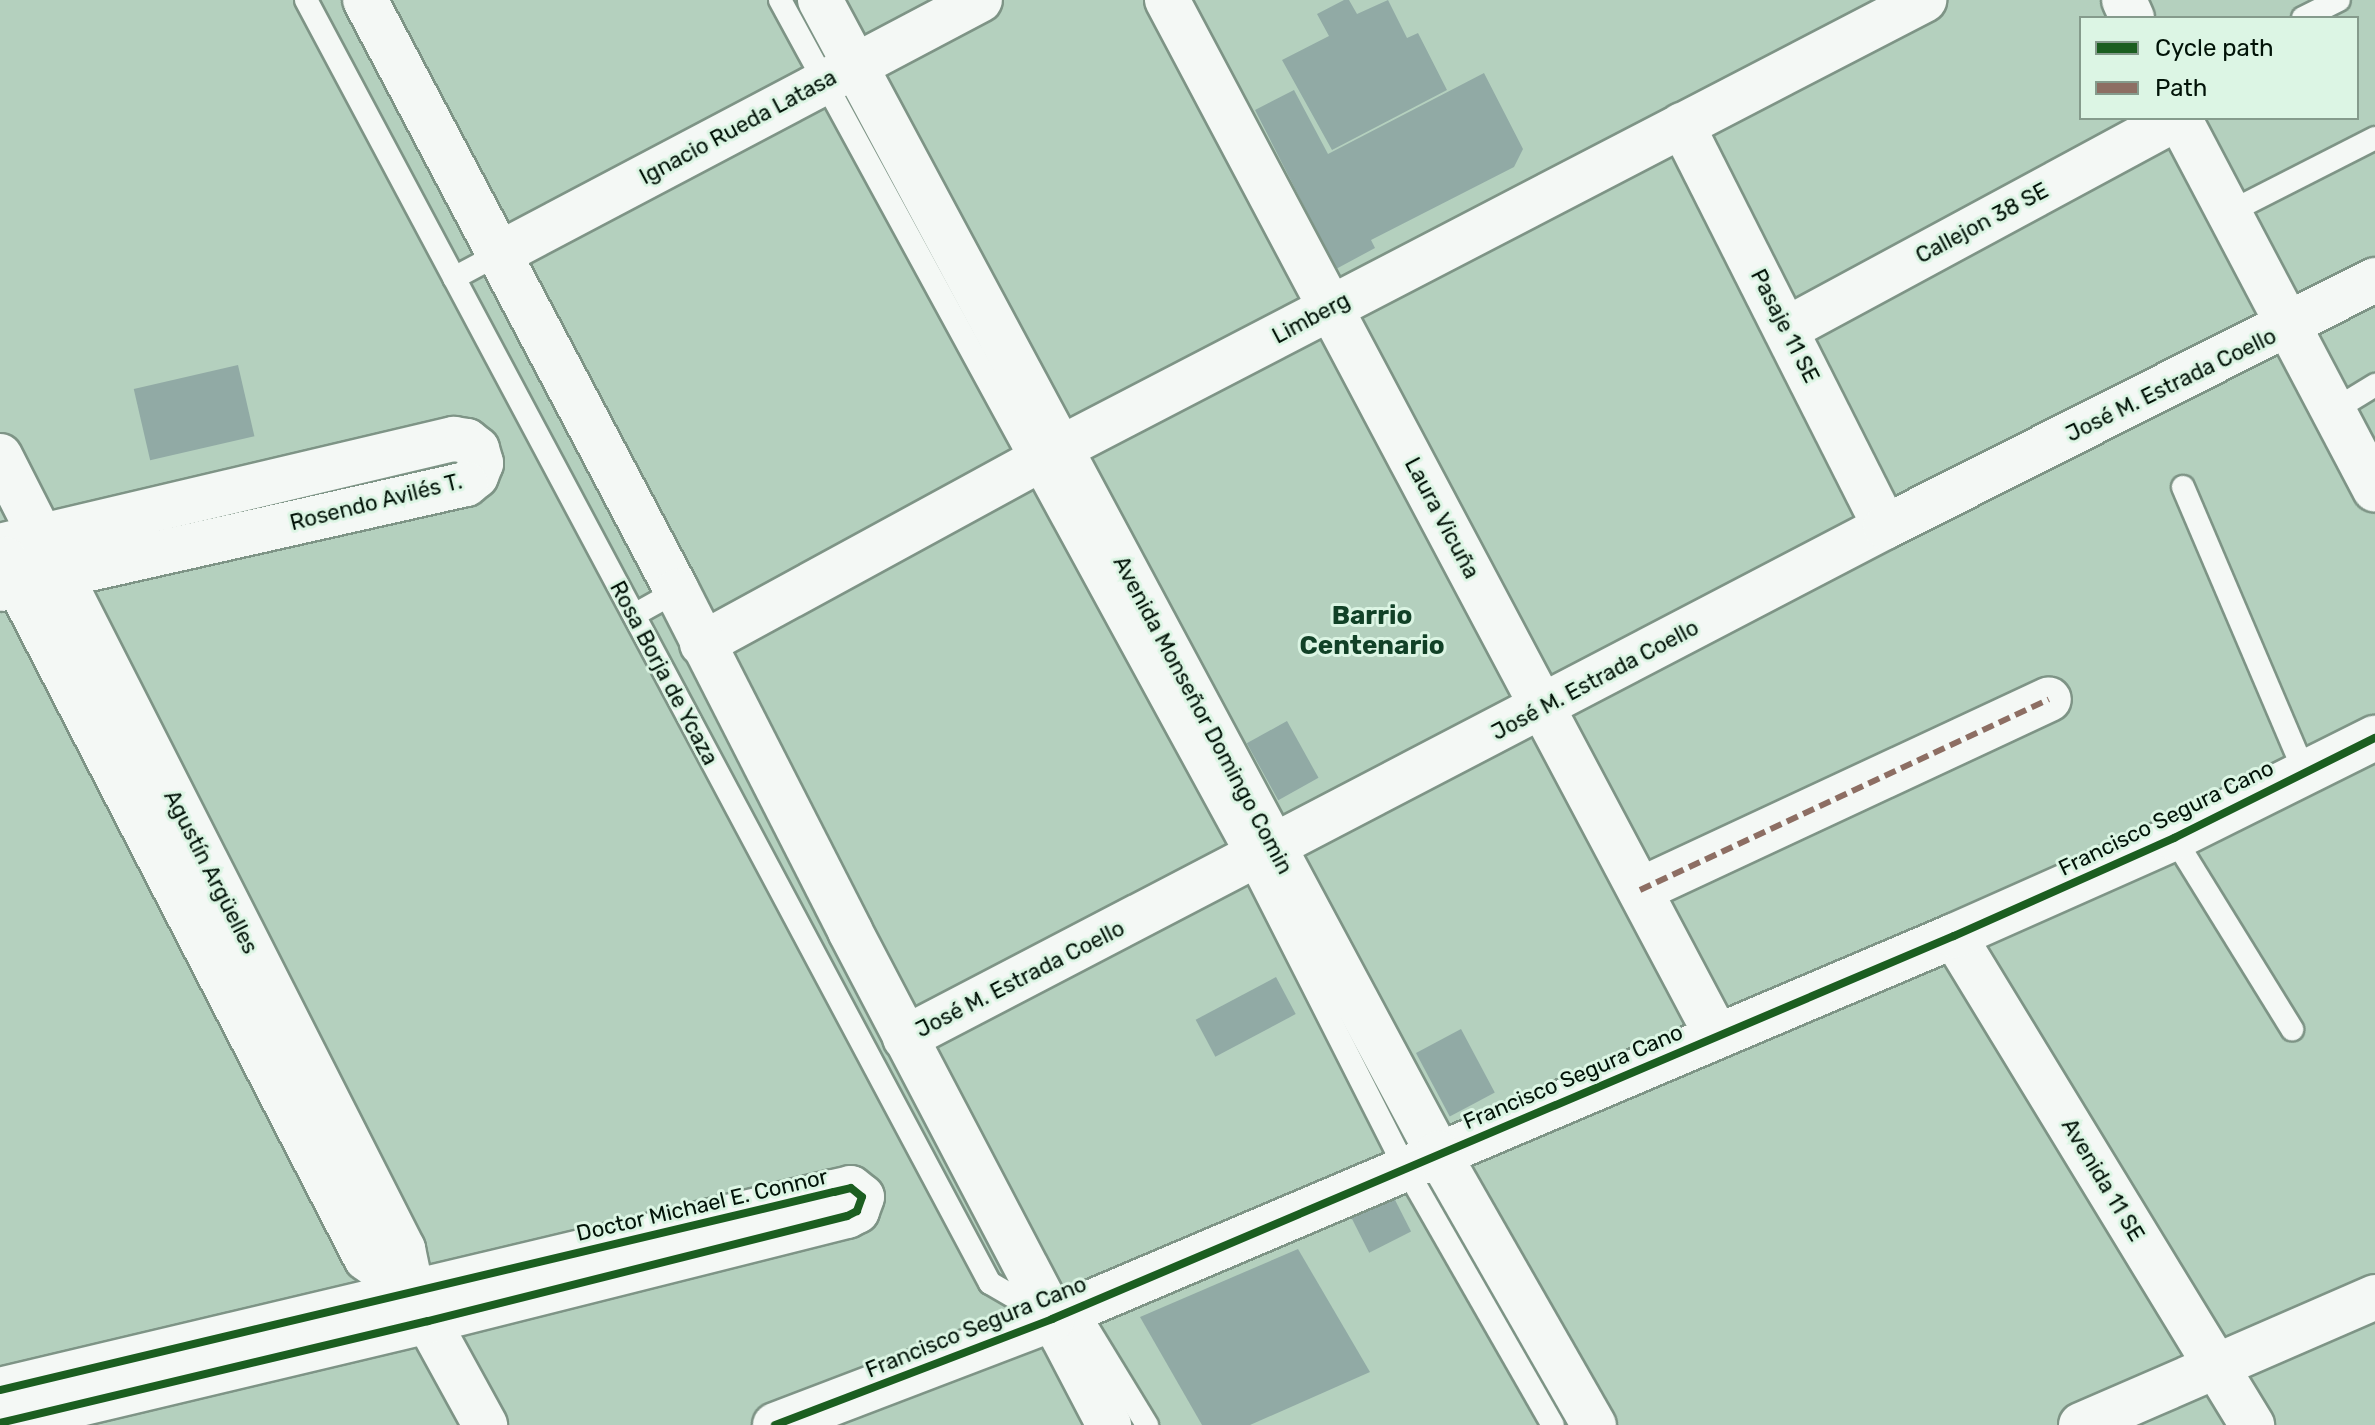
<!DOCTYPE html>
<html>
<head>
<meta charset="utf-8">
<style>
	body { margin:0 }
	#map { position:relative; width:2375px; height:1425px; overflow:hidden; background:#b4d0be; font-family:Rubik,sans-serif }
	div>[style] { position:absolute }
	.building>* { inset:0; background:#91aaa5; transform-origin:0 0 }
	.roads { filter:drop-shadow(2px 0 #7e9486) drop-shadow(-2px 0 #7e9486) drop-shadow(0 2px #7e9486) drop-shadow(0 -2px #7e9486) }
	.lane>* { height:22px; margin:-11px; padding:0 11px; transform-origin:11px; border-radius:11px; background:#f4f8f5 }
	.street>* { height:44px; margin:-22px; padding:0 22px; transform-origin:22px; border-radius:22px; background:#f4f8f5 }
	.secondary>* { height:44px; margin:-22px; padding:0 22px; transform-origin:22px; border-radius:22px; background:#f4f8f5 }
	.quiet>* { height:6px; margin-top:-3px; transform-origin:0; background:repeating-linear-gradient(90deg,#8d6e63 0 12px,transparent 0 18px) }
	.cycleway>* { height:8px; margin:-4px; padding:0 4px; transform-origin:4px; border-radius:4px; background:#1b5e20 }
	span { translate:-50% -50%; white-space:nowrap; text-align:center; line-height:1.15; -webkit-text-stroke:6px #dcf5e4; paint-order:stroke }
	.street-label { font-size:22px; color:#021308 }
	.quarter-label { font-size:26px; color:#114127; font-weight:700 }
	.legend { position:absolute; left:2079px; top:16px; width:280px; height:104px; box-sizing:border-box; background:#dcf5e4; border:2px solid #859b8c; margin:0; padding:10px 14px; list-style:none; font-size:24px; color:#021308 }
	.legend li { display:flex; align-items:center; gap:16px; height:40px }
	.legend b { width:40px; border:2px solid #859b8c }
</style>
</head>
<body>
<div id="map">
	<div class="building">
		<div style="clip-path:polygon(1344px 0,1349px 0,1357px 14px,1388px 0,1407px 38px,1418px 33px,1447px 90px,1332px 150px,1282px 60px,1329px 36px,1317px 14px)"></div>
		<div style="clip-path:polygon(1484px 73px,1523px 149px,1514px 167px,1371px 240px,1375px 248px,1336px 269px,1255px 110px,1294px 90px,1328px 154px)"></div>
		<div style="left:238px;top:365px;width:73px;height:107px;rotate:77deg"></div>
		<div style="left:1287px;top:721px;width:65px;height:46px;rotate:61deg"></div>
		<div style="left:1276px;top:977px;width:42px;height:91px;rotate:62deg"></div>
		<div style="left:1461px;top:1029px;width:72px;height:51px;rotate:62deg"></div>
		<div style="left:1392px;top:1194px;width:42px;height:47px;rotate:63deg"></div>
		<div style="clip-path:polygon(1298px 1249px,1370px 1372px,1250px 1425px,1202px 1425px,1140px 1317px)"></div>
	</div>
	<div class="roads">
		<div class="lane">
			<div style="left:306px;top:0;width:1454px;rotate:61.94deg"></div>
			<div style="left:990px;top:1283px;width:72px;rotate:30.1deg"></div>
			<div style="left:1052px;top:1319px;width:31px;rotate:2deg"></div>
			<div style="left:1083px;top:1320px;width:123px;rotate:58.6deg"></div>
			<div style="left:780px;top:0;width:980px;rotate:61.39deg"></div>
			<div style="left:1249px;top:860px;width:344px;rotate:63.1deg"></div>
			<div style="left:1405px;top:1167px;width:297px;rotate:60.2deg"></div>
			<div style="left:2303px;top:18px;width:40px;rotate:-26.6deg"></div>
			<div style="left:2228px;top:213px;width:165px;rotate:-27deg"></div>
			<div style="left:454px;top:278px;width:49px;rotate:-28.1deg"></div>
			<div style="left:2331px;top:412px;width:52px;rotate:-31.5deg"></div>
			<div style="left:2183px;top:487px;width:309px;rotate:66.9deg"></div>
			<div style="left:634px;top:615px;width:49px;rotate:-29.2deg"></div>
			<div style="left:2174px;top:838px;width:225px;rotate:58.3deg"></div>
		</div>
		<div class="street">
			<div style="left:1167px;top:0;width:1173px;rotate:62.04deg"></div>
			<div style="left:2124px;top:0;width:20px;rotate:66deg"></div>
			<div style="left:2179px;top:118px;width:420px;rotate:62.2deg"></div>
			<div style="left:1682px;top:125px;width:450px;rotate:63.2deg"></div>
			<div style="left:497px;top:255px;width:546px;rotate:-27.83deg"></div>
			<div style="left:1787px;top:329px;width:443px;rotate:-28.4deg"></div>
			<div style="left:0;top:456px;width:890px;rotate:63.06deg"></div>
			<div style="left:403px;top:1249px;width:44px;rotate:78.2deg"></div>
			<div style="left:412px;top:1292px;width:152px;rotate:61.2deg"></div>
			<div style="left:0;top:546px;width:466px;rotate:-13.3deg"></div>
			<div style="left:454px;top:439px;width:13px;rotate:9deg"></div>
			<div style="left:467px;top:441px;width:13px;rotate:39deg"></div>
			<div style="left:477px;top:449px;width:15px;rotate:74deg"></div>
			<div style="left:481px;top:463px;width:14px;rotate:111deg"></div>
			<div style="left:476px;top:476px;width:13px;rotate:141deg"></div>
			<div style="left:466px;top:484px;width:478px;rotate:167.3deg"></div>
			<div style="left:5px;top:559px;width:787px;rotate:62.69deg"></div>
			<div style="left:366px;top:1258px;width:57px;rotate:36.5deg"></div>
			<div style="left:702px;top:644px;width:407px;rotate:-28.6deg"></div>
			<div style="left:1059px;top:449px;width:975px;rotate:-27.43deg"></div>
			<div style="left:1640px;top:890px;width:451px;rotate:-25deg"></div>
			<div style="left:1954px;top:936px;width:573px;rotate:58.64deg"></div>
			<div style="left:905px;top:1038px;width:1105px;rotate:-27.54deg"></div>
			<div style="left:1885px;top:527px;width:549px;rotate:-26.75deg"></div>
			<div style="left:1052px;top:1319px;width:980px;rotate:-23.01deg"></div>
			<div style="left:1954px;top:936px;width:241px;rotate:-24deg"></div>
			<div style="left:2174px;top:838px;width:225px;rotate:-26.5deg"></div>
			<div style="left:0;top:1390px;width:857px;rotate:-13.36deg"></div>
			<div style="left:834px;top:1192px;width:17px;rotate:-13deg"></div>
			<div style="left:851px;top:1188px;width:14px;rotate:39deg"></div>
			<div style="left:862px;top:1197px;width:15px;rotate:110deg"></div>
			<div style="left:857px;top:1211px;width:11px;rotate:153deg"></div>
			<div style="left:847px;top:1216px;width:432px;rotate:165.9deg"></div>
			<div style="left:428px;top:1321px;width:440px;rotate:166.6deg"></div>
			<div style="left:2081px;top:1425px;width:321px;rotate:-23.5deg"></div>
		</div>
		<div class="secondary">
			<div style="left:365px;top:0;width:668px;rotate:62.17deg"></div>
			<div style="left:677px;top:591px;width:381px;rotate:63deg"></div>
			<div style="left:850px;top:931px;width:558px;rotate:62.33deg"></div>
			<div style="left:820px;top:0;width:1308px;rotate:61.81deg"></div>
			<div style="left:1438px;top:1153px;width:314px;rotate:60.2deg"></div>
			<div style="left:775px;top:1425px;width:297px;rotate:-20.9deg"></div>
		</div>
	</div>
	<div class="quiet">
		<div style="left:1640px;top:890px;width:451px;rotate:-25deg"></div>
	</div>
	<div class="cycleway">
		<div style="left:0;top:1390px;width:857px;rotate:-13.36deg"></div>
		<div style="left:834px;top:1192px;width:17px;rotate:-13deg"></div>
		<div style="left:851px;top:1188px;width:14px;rotate:39deg"></div>
		<div style="left:862px;top:1197px;width:15px;rotate:110deg"></div>
		<div style="left:857px;top:1211px;width:11px;rotate:153deg"></div>
		<div style="left:847px;top:1216px;width:432px;rotate:165.9deg"></div>
		<div style="left:428px;top:1321px;width:440px;rotate:166.6deg"></div>
		<div style="left:775px;top:1425px;width:297px;rotate:-20.9deg"></div>
		<div style="left:1052px;top:1319px;width:980px;rotate:-23.01deg"></div>
		<div style="left:1954px;top:936px;width:241px;rotate:-24deg"></div>
		<div style="left:2174px;top:838px;width:225px;rotate:-26.5deg"></div>
	</div>
	<div class="street-label">
		<span style="left:738px;top:127px;rotate:-28deg">Ignacio Rueda Latasa</span>
		<span style="left:1982px;top:223px;rotate:-28deg">Callejon 38 SE</span>
		<span style="left:1311px;top:318px;rotate:-28deg">Limberg</span>
		<span style="left:1785px;top:326px;rotate:63deg">Pasaje 11 SE</span>
		<span style="left:2171px;top:385px;rotate:-26deg">José M. Estrada Coello</span>
		<span style="left:376px;top:502px;rotate:-14deg">Rosendo Avilés T.</span>
		<span style="left:1442px;top:518px;rotate:62deg">Laura Vicuña</span>
		<span style="left:664px;top:673px;rotate:62deg">Rosa Borja de Ycaza</span>
		<span style="left:1595px;top:680px;rotate:-28deg">José M. Estrada Coello</span>
		<span style="left:1203px;top:715px;rotate:62deg">Avenida Monseñor Domingo Comin</span>
		<span style="left:2166px;top:818px;rotate:-26deg">Francisco Segura Cano</span>
		<span style="left:211px;top:872px;rotate:63deg">Agustín Argüelles</span>
		<span style="left:1020px;top:979px;rotate:-27deg">José M. Estrada Coello</span>
		<span style="left:1573px;top:1077px;rotate:-23deg">Francisco Segura Cano</span>
		<span style="left:2103px;top:1180px;rotate:59deg">Avenida 11 SE</span>
		<span style="left:702px;top:1205px;rotate:-13deg">Doctor Michael E. Connor</span>
		<span style="left:976px;top:1327px;rotate:-22deg">Francisco Segura Cano</span>
	</div>
	<div class="quarter-label">
		<span style="left:1372px;top:631px">Barrio<br>Centenario</span>
	</div>
	<ul class="legend">
	<li><b style="height:10px;background:#1b5e20"></b>Cycle path</li>
	<li><b style="height:10px;background:#8d6e63"></b>Path</li>
	</ul>
</div>
</body>
</html>
